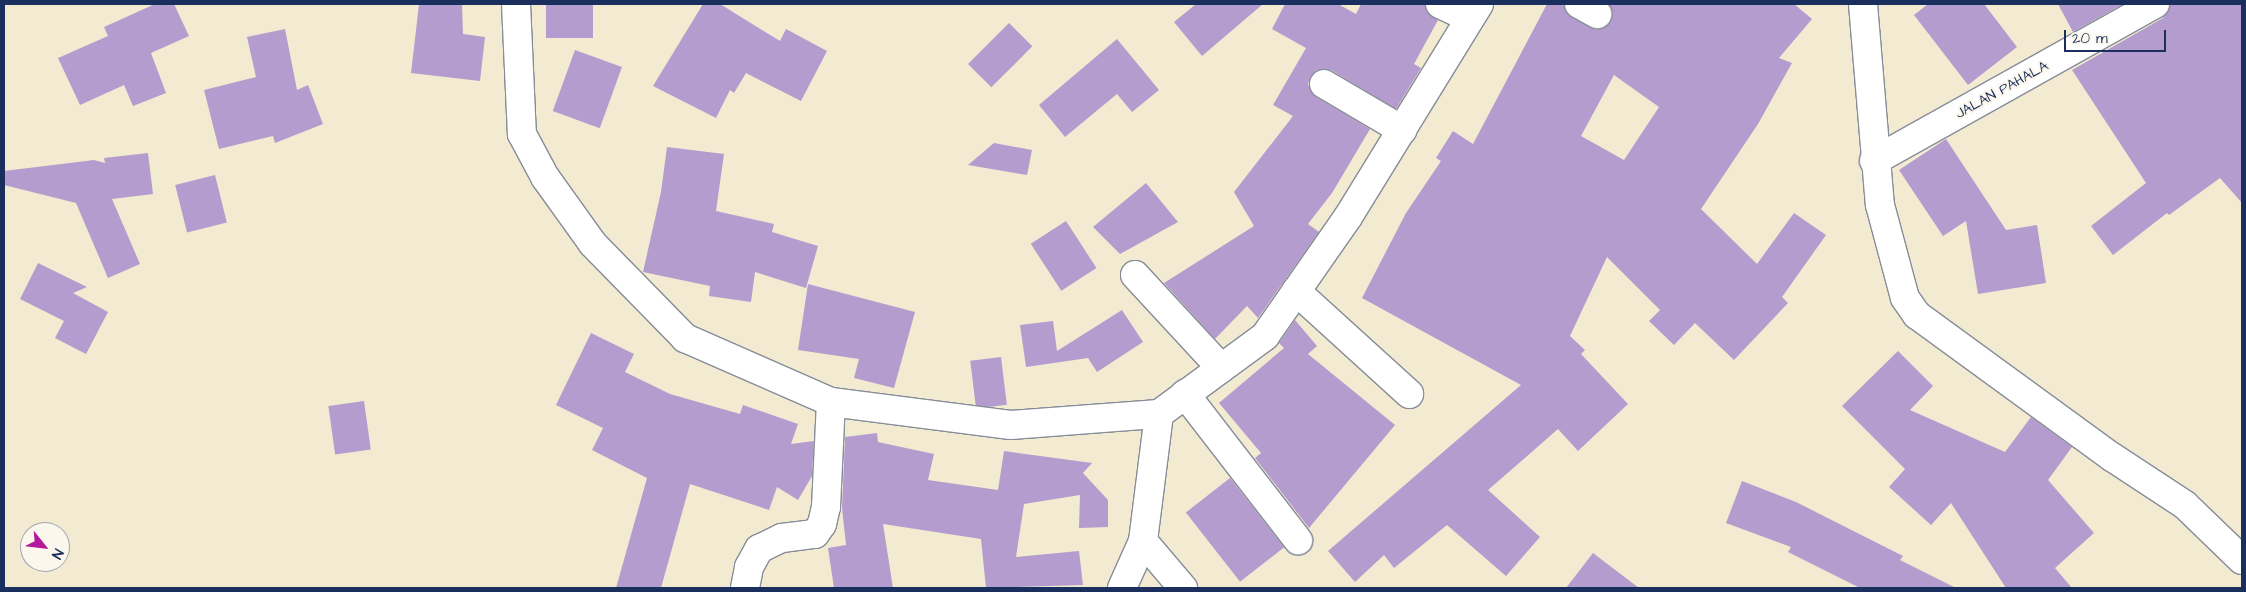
<!DOCTYPE html>
<html>
<head>
<meta charset="utf-8">
<style>
	body { margin:0 }
	#map { position:relative; width:2246px; height:592px; overflow:hidden; background:#f2ead1; font-family:"Architects Daughter",sans-serif }
	div>[style] { position:absolute }
	.building>* { inset:0; background:#b59cce; transform-origin:0 0 }
	.roads { filter:drop-shadow(1px 0 #868c98) drop-shadow(-1px 0 #868c98) drop-shadow(0 1px #868c98) drop-shadow(0 -1px #868c98) }
	.minor>* { height:28px; margin:-14px; padding:0 14px; transform-origin:14px; border-radius:14px; background:#fff }
	span { translate:-50% -50%; white-space:nowrap; text-align:center; line-height:1.15; -webkit-text-stroke:4.5px #fbf7ec; paint-order:stroke }
	.street-label { font-size:14px; color:#1b2f5e }
	.frame { position:absolute; inset:0; border:5px solid #1b2f5e; pointer-events:none }
	.north { position:absolute; left:20px; top:522px; width:50px; height:50px; box-sizing:border-box; background:#fbf7ec; border:1px solid #a1a7b3; border-radius:50%; rotate:119deg; font-size:14px; font-weight:700; line-height:20px; text-align:center; color:#1b2f5e }
	.north::after { content:''; display:block; margin:auto; width:18px; height:22px; background:#b5179e; clip-path:polygon(50% 0,100% 100%,50% 72%,0 100%) }
	.scale { position:absolute; left:2064px; top:30px; width:102px; height:22px; box-sizing:border-box; border:2px solid #1b2f5e; border-top:0; padding-left:6px; font-size:15px; line-height:18px; white-space:nowrap; color:#1b2f5e; -webkit-text-stroke:4px #fbf7ec; paint-order:stroke }
</style>
</head>
<body>
<div id="map">
	<div class="building">
		<div style="clip-path:polygon(155px 4px,174px 4px,189px 36px,151px 53px,166px 93px,133px 106px,124px 85px,80px 105px,58px 58px,108px 36px,104px 27px)"></div>
		<div style="clip-path:polygon(419px 4px,462px 4px,463px 34px,485px 37px,480px 81px,411px 73px)"></div>
		<div style="left:593px;top:4px;width:34px;height:47px;rotate:90deg"></div>
		<div style="clip-path:polygon(703px 4px,720px 4px,780px 41px,786px 29px,827px 51px,801px 101px,746px 73px,734px 93px,730px 90px,716px 118px,653px 86px)"></div>
		<div style="clip-path:polygon(1196px 4px,1263px 4px,1202px 56px,1174px 22px)"></div>
		<div style="clip-path:polygon(1285px 4px,1338px 4px,1356px 14px,1361px 4px,1425px 4px,1428px 13px,1438px 20px,1414px 64px,1421px 68px,1396px 109px,1331px 70px,1317px 70px,1311px 76px,1308px 84px,1316px 97px,1370px 129px,1332px 193px,1308px 224px,1319px 232px,1258px 318px,1247px 306px,1215px 339px,1164px 283px,1254px 226px,1234px 192px,1293px 116px,1273px 105px,1306px 48px,1272px 29px)"></div>
		<div style="clip-path:polygon(evenodd,1547px 4px,1563px 4px,1571px 17px,1597px 30px,1611px 21px,1613px 13px,1608px 4px,1794px 4px,1812px 19px,1779px 58px,1792px 63px,1758px 124px,1701px 209px,1757px 264px,1794px 213px,1826px 235px,1782px 297px,1788px 303px,1734px 360px,1695px 323px,1674px 345px,1649px 321px,1660px 310px,1607px 257px,1570px 336px,1585px 350px,1581px 354px,1628px 404px,1578px 451px,1558px 429px,1488px 490px,1540px 537px,1506px 576px,1447px 525px,1394px 568px,1384px 555px,1355px 582px,1328px 551px,1521px 385px,1362px 298px,1406px 213px,1441px 161px,1436px 158px,1453px 131px,1473px 144px,1547px 4px,1614px 75px,1659px 107px,1624px 160px,1581px 136px,1614px 75px)"></div>
		<div style="clip-path:polygon(1928px 4px,1984px 4px,2017px 47px,1968px 85px,1914px 15px)"></div>
		<div style="clip-path:polygon(2058px 4px,2123px 4px,2073px 32px)"></div>
		<div style="clip-path:polygon(2171px 4px,2242px 4px,2242px 203px,2220px 178px,2169px 215px,2167px 213px,2113px 255px,2091px 226px,2146px 183px,2072px 70px,2163px 18px)"></div>
		<div style="left:1009px;top:23px;width:33px;height:58px;rotate:45deg"></div>
		<div style="clip-path:polygon(285px 29px,297px 90px,308px 85px,323px 124px,275px 143px,273px 136px,219px 149px,204px 90px,256px 77px,247px 37px)"></div>
		<div style="clip-path:polygon(1117px 39px,1159px 90px,1132px 112px,1117px 94px,1065px 137px,1039px 105px)"></div>
		<div style="left:575px;top:50px;width:50px;height:65px;rotate:20deg"></div>
		<div style="clip-path:polygon(1946px 139px,2006px 230px,2037px 225px,2046px 283px,1978px 294px,1966px 221px,1943px 236px,1899px 170px)"></div>
		<div style="clip-path:polygon(994px 143px,1032px 150px,1027px 175px,968px 165px)"></div>
		<div style="clip-path:polygon(667px 147px,724px 154px,716px 211px,774px 224px,772px 232px,818px 246px,806px 288px,755px 272px,751px 302px,709px 296px,710px 286px,643px 272px,661px 192px)"></div>
		<div style="clip-path:polygon(148px 153px,153px 194px,112px 199px,140px 264px,108px 278px,76px 203px,4px 185px,4px 171px,94px 160px,105px 163px,104px 158px)"></div>
		<div style="left:215px;top:175px;width:49px;height:41px;rotate:76deg"></div>
		<div style="clip-path:polygon(1146px 183px,1178px 222px,1120px 254px,1093px 227px)"></div>
		<div style="left:1066px;top:221px;width:56px;height:42px;rotate:57deg"></div>
		<div style="clip-path:polygon(38px 263px,87px 287px,73px 293px,108px 312px,86px 354px,55px 338px,64px 321px,20px 299px)"></div>
		<div style="clip-path:polygon(808px 284px,915px 312px,894px 388px,854px 378px,859px 359px,798px 350px)"></div>
		<div style="clip-path:polygon(1122px 310px,1143px 342px,1097px 372px,1088px 358px,1026px 367px,1020px 325px,1053px 321px,1057px 351px)"></div>
		<div style="clip-path:polygon(1295px 320px,1317px 346px,1308px 354px,1395px 425px,1309px 528px,1255px 458px,1261px 453px,1219px 403px,1284px 348px,1279px 343px)"></div>
		<div style="clip-path:polygon(591px 333px,634px 354px,625px 372px,670px 394px,740px 414px,743px 405px,798px 424px,791px 444px,814px 441px,812px 476px,798px 500px,777px 487px,769px 510px,690px 484px,661px 588px,616px 588px,647px 478px,592px 450px,603px 428px,556px 405px)"></div>
		<div style="clip-path:polygon(1898px 351px,1933px 386px,1910px 410px,2005px 452px,2031px 417px,2072px 447px,2048px 480px,2094px 533px,2055px 568px,2072px 588px,2006px 588px,1951px 503px,1931px 525px,1889px 487px,1905px 469px,1842px 406px)"></div>
		<div style="left:1001px;top:357px;width:48px;height:31px;rotate:83deg"></div>
		<div style="left:364px;top:401px;width:49px;height:36px;rotate:82deg"></div>
		<div style="clip-path:polygon(877px 433px,878px 442px,934px 454px,928px 480px,998px 490px,1004px 451px,1092px 463px,1083px 473px,1108px 500px,1108px 527px,1079px 528px,1080px 495px,1024px 504px,1016px 557px,1079px 551px,1083px 585px,986px 588px,981px 539px,883px 524px,893px 588px,834px 588px,828px 548px,846px 545px,842px 508px,845px 437px)"></div>
		<div style="left:1230px;top:478px;width:88px;height:56px;rotate:52deg"></div>
		<div style="clip-path:polygon(1742px 481px,1796px 502px,1903px 556px,1900px 560px,1956px 588px,1860px 588px,1788px 552px,1791px 547px,1726px 523px)"></div>
		<div style="clip-path:polygon(1593px 553px,1639px 588px,1566px 588px)"></div>
	</div>
	<div class="roads">
		<div class="minor">
			<div style="left:516px;top:4px;width:130px;rotate:87.4deg"></div>
			<div style="left:522px;top:134px;width:49px;rotate:61.9deg"></div>
			<div style="left:545px;top:177px;width:82px;rotate:54.4deg"></div>
			<div style="left:593px;top:244px;width:132px;rotate:45.6deg"></div>
			<div style="left:685px;top:338px;width:159px;rotate:23.7deg"></div>
			<div style="left:831px;top:402px;width:181px;rotate:7.3deg"></div>
			<div style="left:1011px;top:425px;width:148px;rotate:-4.3deg"></div>
			<div style="left:1159px;top:414px;width:132px;rotate:-36.3deg"></div>
			<div style="left:1265px;top:336px;width:145px;rotate:-55.1deg"></div>
			<div style="left:1348px;top:217px;width:250px;rotate:-58.4deg"></div>
			<div style="left:1440px;top:4px;width:33px;rotate:25deg"></div>
			<div style="left:1579px;top:4px;width:21px;rotate:29deg"></div>
			<div style="left:1863px;top:4px;width:202px;rotate:85.2deg"></div>
			<div style="left:1880px;top:205px;width:96px;rotate:75deg"></div>
			<div style="left:1905px;top:298px;width:21px;rotate:55deg"></div>
			<div style="left:1917px;top:315px;width:241px;rotate:36.1deg"></div>
			<div style="left:2112px;top:457px;width:87px;rotate:33.3deg"></div>
			<div style="left:2185px;top:505px;width:79px;rotate:44deg"></div>
			<div style="left:1324px;top:84px;width:91px;rotate:30.5deg"></div>
			<div style="left:1874px;top:161px;width:322px;rotate:-29.2deg"></div>
			<div style="left:1135px;top:275px;width:127px;rotate:47.2deg"></div>
			<div style="left:1296px;top:291px;width:153px;rotate:42.3deg"></div>
			<div style="left:1185px;top:394px;width:185px;rotate:52.3deg"></div>
			<div style="left:1143px;top:541px;width:62px;rotate:49.6deg"></div>
			<div style="left:745px;top:588px;width:21px;rotate:-79deg"></div>
			<div style="left:749px;top:567px;width:21px;rotate:-61deg"></div>
			<div style="left:759px;top:549px;width:25px;rotate:-26deg"></div>
			<div style="left:782px;top:538px;width:33px;rotate:-7deg"></div>
			<div style="left:815px;top:534px;width:12px;rotate:-55deg"></div>
			<div style="left:822px;top:524px;width:17px;rotate:-77deg"></div>
			<div style="left:826px;top:507px;width:105px;rotate:-87.3deg"></div>
			<div style="left:1122px;top:588px;width:51px;rotate:-65.9deg"></div>
			<div style="left:1143px;top:541px;width:128px;rotate:-82.8deg"></div>
		</div>
	</div>
	<div class="street-label">
		<span style="left:2002px;top:90px;rotate:-29deg">JALAN PAHALA</span>
	</div>
	<div class="frame"></div>
	<div class="north">N</div>
	<div class="scale">20 m</div>
</div>
</body>
</html>
